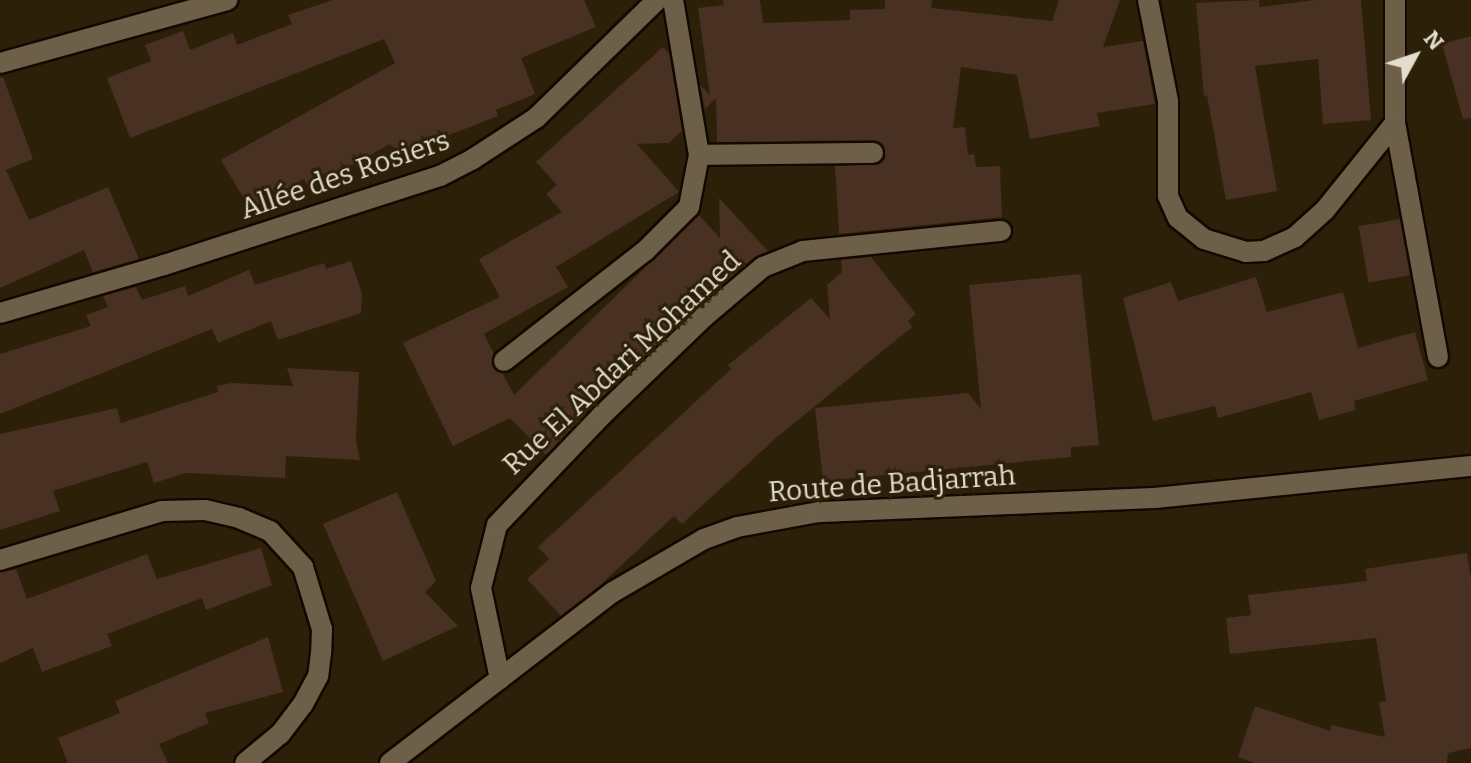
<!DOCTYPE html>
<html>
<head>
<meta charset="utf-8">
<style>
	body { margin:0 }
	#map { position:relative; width:1471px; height:763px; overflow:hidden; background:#2c2009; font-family:Bitter,serif }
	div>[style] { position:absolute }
	.building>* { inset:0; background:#483022; transform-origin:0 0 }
	.roads { filter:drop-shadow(2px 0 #140900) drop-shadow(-2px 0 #140900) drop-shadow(0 2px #140900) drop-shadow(0 -2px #140900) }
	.street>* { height:20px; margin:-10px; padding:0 10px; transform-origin:10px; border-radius:10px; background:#6e6048 }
	.secondary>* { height:20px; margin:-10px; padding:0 10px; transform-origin:10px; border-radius:10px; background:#6e6048 }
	span { translate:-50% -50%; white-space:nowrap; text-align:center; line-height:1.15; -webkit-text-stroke:6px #2c2009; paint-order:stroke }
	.street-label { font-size:28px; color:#e4dcce }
	.north { position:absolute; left:1375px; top:16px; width:80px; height:80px; -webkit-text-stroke:6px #2c2009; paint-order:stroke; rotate:50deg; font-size:22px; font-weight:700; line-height:32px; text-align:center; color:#e4dcce }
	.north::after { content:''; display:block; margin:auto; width:28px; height:36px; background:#e4dcce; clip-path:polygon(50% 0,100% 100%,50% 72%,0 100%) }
</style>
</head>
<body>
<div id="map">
	<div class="building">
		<div style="clip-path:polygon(333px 0,584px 0,596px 27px,521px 58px,535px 94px,496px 110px,498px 116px,395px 156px,390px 144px,309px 189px,304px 179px,250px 209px,221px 160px,395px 63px,384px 39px,130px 138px,107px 78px,151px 61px,145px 45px,183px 31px,190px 50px,233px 33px,237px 45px,292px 24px,288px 15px)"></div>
		<div style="clip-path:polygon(723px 0,760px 0,763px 23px,850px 20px,850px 10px,885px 9px,885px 0,932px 0,931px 8px,1052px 21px,1059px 0,1120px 0,1103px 47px,1143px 41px,1155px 104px,1097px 113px,1100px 126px,1030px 139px,1017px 75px,961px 67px,953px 128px,965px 127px,968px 155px,974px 154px,976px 167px,1000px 166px,1002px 217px,839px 234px,835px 166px,879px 164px,885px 159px,884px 147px,873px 140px,717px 142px,716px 98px,705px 109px,700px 85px,710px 95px,698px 8px,724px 5px)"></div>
		<div style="clip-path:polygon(1259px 0,1259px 7px,1315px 0,1361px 0,1371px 120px,1323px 124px,1318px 59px,1255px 66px,1277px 191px,1226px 200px,1207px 95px,1204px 96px,1196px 3px)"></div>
		<div style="clip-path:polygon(1471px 36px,1471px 118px,1463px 119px,1442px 44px)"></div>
		<div style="clip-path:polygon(663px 47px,669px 53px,682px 131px,669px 143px,637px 144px,679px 192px,556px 267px,568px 287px,484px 334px,494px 354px,493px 368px,503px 374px,514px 395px,699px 215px,720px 238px,719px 198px,768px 251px,755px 257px,696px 307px,546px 455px,510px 418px,453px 446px,403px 343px,500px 297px,479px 259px,562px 212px,546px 194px,557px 185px,536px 162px)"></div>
		<div style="clip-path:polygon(3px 77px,33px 159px,6px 170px,29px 220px,108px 187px,139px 259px,93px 272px,84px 250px,0 288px,0 78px)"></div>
		<div style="left:1400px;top:219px;width:57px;height:42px;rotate:80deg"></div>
		<div style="clip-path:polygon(871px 257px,916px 314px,908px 321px,912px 327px,776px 438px,682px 524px,674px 516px,596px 589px,561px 616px,527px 579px,549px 559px,538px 547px,731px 369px,728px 365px,811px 298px,830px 319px,827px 285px,842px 272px,841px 260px)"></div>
		<div style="clip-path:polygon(351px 261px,362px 294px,361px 313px,278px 340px,271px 321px,218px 343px,212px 329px,0 414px,0 354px,91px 326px,86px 315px,108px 307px,103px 296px,136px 287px,142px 300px,185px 286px,188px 296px,249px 270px,255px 285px,324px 263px,326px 269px)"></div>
		<div style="clip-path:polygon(1081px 274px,1099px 445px,1071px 447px,1071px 457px,823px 481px,815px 408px,968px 393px,981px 409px,969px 285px)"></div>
		<div style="clip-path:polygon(1256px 277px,1267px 312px,1343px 292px,1358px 348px,1415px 332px,1428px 380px,1354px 401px,1356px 410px,1319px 420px,1311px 392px,1218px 418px,1215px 406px,1153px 421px,1123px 298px,1171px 282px,1178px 301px)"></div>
		<div style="clip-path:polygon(287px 368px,359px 372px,356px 441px,360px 460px,286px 456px,285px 478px,186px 473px,154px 483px,147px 462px,53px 491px,60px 511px,0 530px,0 434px,117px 408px,121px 423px,218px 392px,217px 386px,232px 383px,293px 386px)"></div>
		<div style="clip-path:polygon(397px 492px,436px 581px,425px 592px,458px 626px,383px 661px,323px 524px)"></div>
		<div style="clip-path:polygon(261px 548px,272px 585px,206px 610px,202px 598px,107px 634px,112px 646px,42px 672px,33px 648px,0 663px,0 573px,16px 569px,27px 599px,147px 554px,157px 579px)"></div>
		<div style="clip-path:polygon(1467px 553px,1471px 580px,1471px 748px,1448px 753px,1447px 763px,1255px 763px,1238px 757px,1255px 706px,1330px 731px,1331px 725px,1385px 737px,1379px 702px,1386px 701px,1376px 638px,1230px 654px,1226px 618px,1251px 615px,1248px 595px,1367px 581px,1365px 569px)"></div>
		<div style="clip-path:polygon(268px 637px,283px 692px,205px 713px,209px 723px,159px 744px,168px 763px,68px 763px,58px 738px,120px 713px,115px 701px)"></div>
	</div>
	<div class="roads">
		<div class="street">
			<div style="left:1148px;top:0;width:103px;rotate:78.8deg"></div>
			<div style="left:1168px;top:101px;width:95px;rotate:90deg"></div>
			<div style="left:1168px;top:196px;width:24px;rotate:66deg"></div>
			<div style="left:1178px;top:218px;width:33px;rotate:39deg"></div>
			<div style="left:1204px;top:239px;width:44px;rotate:17.2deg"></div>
			<div style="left:1246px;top:252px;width:18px;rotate:-3deg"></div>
			<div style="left:1264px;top:251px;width:34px;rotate:-24deg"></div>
			<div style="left:1295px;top:237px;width:40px;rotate:-42deg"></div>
			<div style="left:1325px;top:210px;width:112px;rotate:-51.2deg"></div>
			<div style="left:1395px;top:0;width:123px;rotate:90deg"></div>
			<div style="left:1395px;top:123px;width:238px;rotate:79.6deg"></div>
			<div style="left:0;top:63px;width:236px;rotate:-15.5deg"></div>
			<div style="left:699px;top:155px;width:174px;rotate:-0.7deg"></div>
			<div style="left:0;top:313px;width:171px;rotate:-16.3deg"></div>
			<div style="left:164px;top:265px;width:290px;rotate:-17.9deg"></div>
			<div style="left:440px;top:176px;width:37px;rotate:-27deg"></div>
			<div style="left:473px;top:159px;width:75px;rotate:-33.1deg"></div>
			<div style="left:536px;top:118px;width:169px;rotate:-44.3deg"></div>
			<div style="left:504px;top:361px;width:179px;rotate:-38deg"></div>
			<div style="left:645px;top:251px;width:62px;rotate:-45deg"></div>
			<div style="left:689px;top:207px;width:53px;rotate:-79.1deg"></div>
			<div style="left:699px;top:155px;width:157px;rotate:-99.5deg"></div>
			<div style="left:0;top:560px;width:169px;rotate:-16.8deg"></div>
			<div style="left:162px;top:511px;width:43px;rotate:-1.3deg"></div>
			<div style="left:205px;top:510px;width:35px;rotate:13deg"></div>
			<div style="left:239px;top:518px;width:34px;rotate:23deg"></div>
			<div style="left:270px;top:531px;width:49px;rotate:47.5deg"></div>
			<div style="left:303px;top:567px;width:65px;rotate:73deg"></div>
			<div style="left:322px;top:629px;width:24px;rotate:92deg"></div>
			<div style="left:321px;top:653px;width:23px;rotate:97deg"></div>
			<div style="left:318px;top:676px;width:32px;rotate:118deg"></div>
			<div style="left:303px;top:704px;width:38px;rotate:127deg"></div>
			<div style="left:280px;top:734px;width:45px;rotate:140.4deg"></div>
			<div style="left:500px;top:679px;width:93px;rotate:-101.8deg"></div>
			<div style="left:481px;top:588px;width:65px;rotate:-75.7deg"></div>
			<div style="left:497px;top:525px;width:151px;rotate:-46.3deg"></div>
			<div style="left:601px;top:416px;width:144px;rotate:-43.9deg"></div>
			<div style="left:705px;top:316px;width:76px;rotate:-40.2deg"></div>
			<div style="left:763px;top:267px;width:43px;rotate:-21.8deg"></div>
			<div style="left:803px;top:251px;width:199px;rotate:-5.8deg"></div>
		</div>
		<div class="secondary">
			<div style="left:390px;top:763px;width:281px;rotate:-37.5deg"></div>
			<div style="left:613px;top:592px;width:105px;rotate:-30.2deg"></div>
			<div style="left:704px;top:539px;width:35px;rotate:-20deg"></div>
			<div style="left:737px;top:527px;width:83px;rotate:-10.4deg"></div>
			<div style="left:819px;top:512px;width:336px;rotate:-2.4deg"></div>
			<div style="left:1155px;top:498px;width:318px;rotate:-5.8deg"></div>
		</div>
	</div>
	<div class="street-label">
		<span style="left:345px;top:175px;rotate:-19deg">Allée des Rosiers</span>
		<span style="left:622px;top:363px;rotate:-43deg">Rue El Abdari Mohamed</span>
		<span style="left:892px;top:484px;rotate:-4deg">Route de Badjarrah</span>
	</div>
	<div class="north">N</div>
</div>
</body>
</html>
